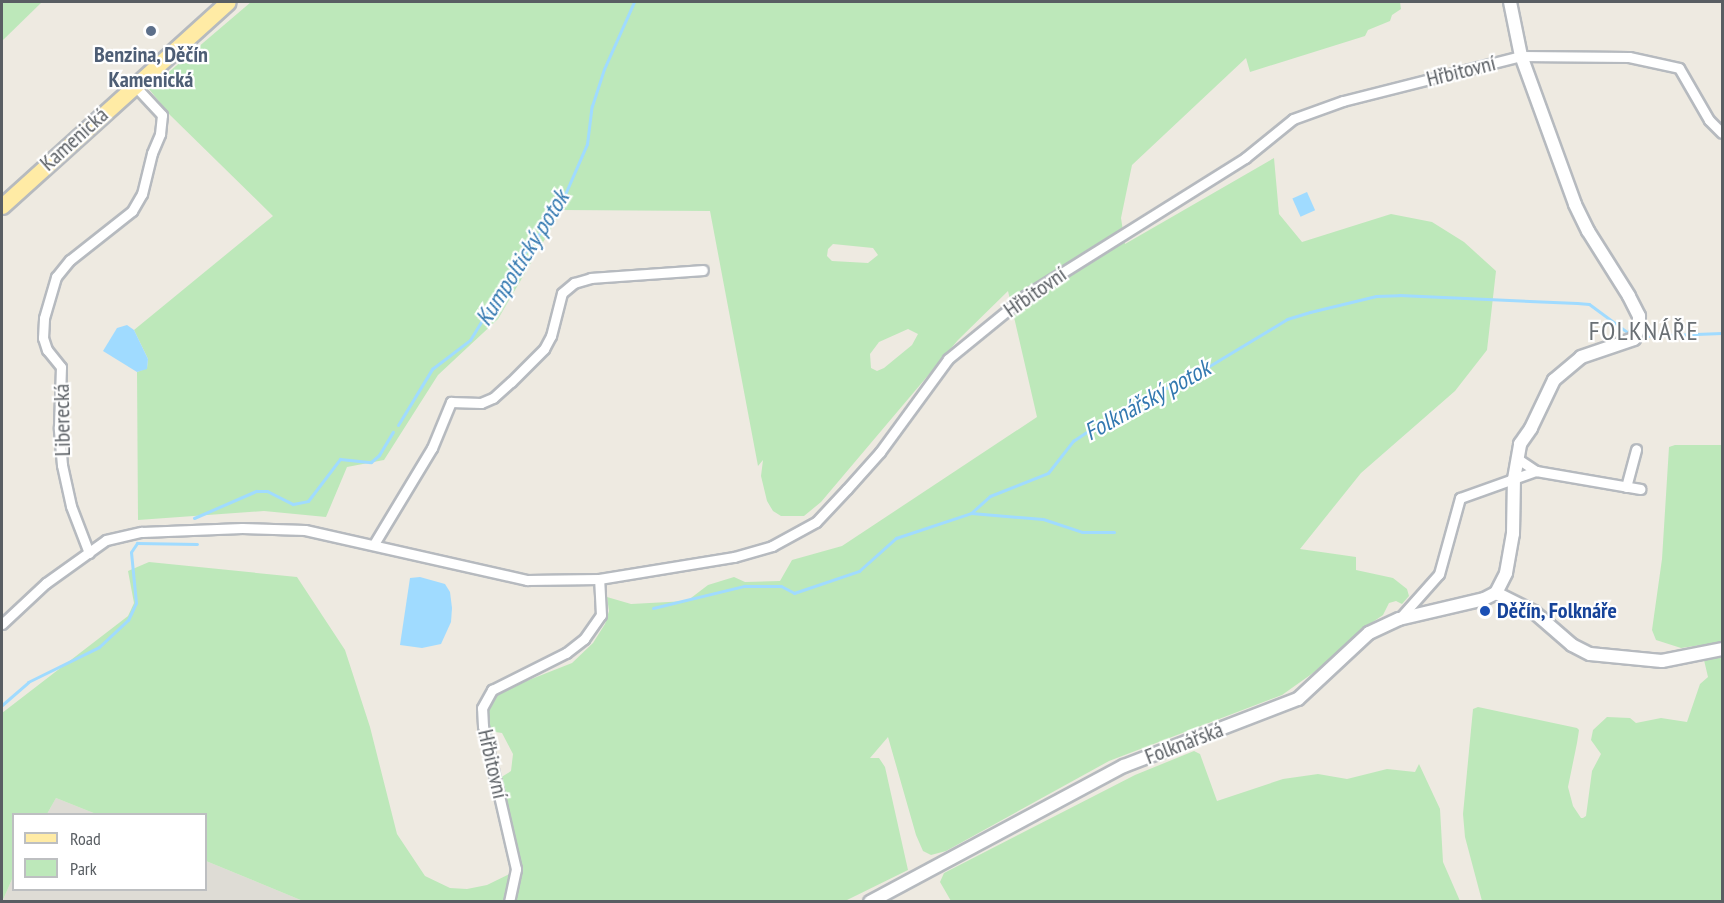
<!DOCTYPE html>
<html>
<head>
<meta charset="utf-8">
<style>
	body { margin:0 }
	#map { position:relative; width:1724px; height:903px; overflow:hidden; background:#eeeae1; font-family:"PT Sans Narrow",sans-serif }
	div>[style] { position:absolute }
	.industrial>* { inset:0; background:#dedcd5 }
	.green>* { inset:0; background:#bde8ba }
	.water>* { inset:0; background:#a0dbff; transform-origin:0 0 }
	.stream>* { height:3px; margin:-1.5px; padding:0 1.5px; transform-origin:1.5px; border-radius:1.5px; background:#a0dbff }
	.roads { filter:drop-shadow(2px 0 #b6babf) drop-shadow(-2px 0 #b6babf) drop-shadow(0 2px #b6babf) drop-shadow(0 -2px #b6babf) }
	.minor>* { height:9px; margin:-4.5px; padding:0 4.5px; transform-origin:4.5px; border-radius:4.5px; background:#fff }
	.tertiary>* { height:12px; margin:-6px; padding:0 6px; transform-origin:6px; border-radius:6px; background:#fff }
	.primary>* { height:15px; margin:-7.5px; padding:0 7.5px; transform-origin:7.5px; border-radius:7.5px; background:#ffeba5 }
	.dots>* { width:16px; height:16px; translate:-50% -50%; box-sizing:border-box; border:3px solid #fff; border-radius:50% }
	span { translate:-50% -50%; white-space:nowrap; text-align:center; line-height:1.15; -webkit-text-stroke:4.5px #fff; paint-order:stroke }
	.service-label { font-size:22px; color:#4e5e75; font-weight:700 }
	.street-label { font-size:22px; color:#595e63 }
	.transit-label { font-size:22px; color:#164399; font-weight:700 }
	.left { translate:0 -50%; text-align:left }
	.water-label { font-size:24px; color:#3278b0; font-style:italic }
	.quarter-label { font-size:26px; color:#6a7075; letter-spacing:1.5px }
	.frame { position:absolute; inset:0; border:3px solid #595e63; pointer-events:none }
	.legend { position:absolute; left:12px; top:813px; width:195px; height:78px; box-sizing:border-box; background:#fff; border:2px solid #bdbfc1; margin:0; padding:8px 10px; list-style:none; font-size:18px; color:#595e63 }
	.legend li { display:flex; align-items:center; gap:12px; height:30px }
	.legend b { width:30px; border:2px solid #bdbfc1 }
</style>
</head>
<body>
<div id="map">
	<div class="industrial">
		<div style="clip-path:polygon(56px 798px,96px 814px,47px 814px)"></div>
		<div style="clip-path:polygon(206px 861px,303px 901px,2px 902px,13px 877px,14px 890px,206px 890px)"></div>
	</div>
	<div class="green">
		<div style="clip-path:polygon(2px 2px,42px 2px,2px 41px)"></div>
		<div style="clip-path:polygon(evenodd,251px 2px,1400px 2px,1401px 9px,1392px 15px,1390px 21px,1368px 30px,1365px 36px,1250px 72px,1246px 58px,1132px 165px,1121px 218px,1125px 244px,1274px 158px,1279px 214px,1302px 242px,1391px 214px,1432px 222px,1464px 242px,1496px 271px,1487px 350px,1455px 391px,1361px 473px,1300px 549px,1356px 557px,1356px 570px,1393px 578px,1407px 589px,1409px 596px,1402px 604px,1396px 601px,1389px 603px,1383px 615px,1361px 630px,1337px 656px,1282px 695px,1109px 761px,946px 851px,931px 855px,923px 851px,916px 835px,888px 737px,870px 758px,879px 758px,885px 767px,908px 870px,845px 901px,303px 901px,206px 861px,206px 814px,96px 814px,56px 798px,47px 814px,14px 814px,13px 877px,2px 902px,2px 713px,128px 616px,134px 603px,128px 571px,149px 562px,297px 577px,345px 650px,370px 727px,397px 834px,425px 876px,450px 888px,467px 889px,487px 885px,520px 869px,500px 778px,511px 771px,513px 754px,502px 733px,489px 731px,486px 709px,490px 699px,496px 693px,572px 663px,593px 643px,605px 624px,609px 611px,607px 597px,631px 604px,687px 601px,708px 585px,734px 577px,745px 582px,780px 581px,792px 560px,842px 546px,1037px 417px,1008px 291px,958px 340px,821px 502px,804px 516px,781px 516px,773px 511px,767px 501px,761px 476px,763px 460px,758px 466px,710px 211px,562px 210px,498px 319px,438px 375px,384px 460px,347px 467px,326px 517px,264px 511px,138px 520px,137px 372px,147px 368px,148px 359px,134px 330px,273px 216px,170px 115px,149px 89px,251px 2px,833px 244px,873px 248px,878px 255px,868px 263px,832px 261px,827px 256px,828px 249px,833px 244px,251px 2px,908px 329px,918px 334px,912px 345px,884px 368px,877px 371px,871px 368px,870px 354px,879px 342px,908px 329px)"></div>
		<div style="clip-path:polygon(1675px 445px,1722px 445px,1722px 642px,1681px 648px,1656px 640px,1652px 630px,1662px 559px,1669px 447px)"></div>
		<div style="clip-path:polygon(1722px 656px,1722px 901px,1482px 901px,1465px 837px,1463px 814px,1473px 709px,1478px 707px,1577px 728px,1579px 730px,1577px 743px,1568px 787px,1573px 806px,1581px 818px,1583px 818px,1586px 816px,1592px 771px,1601px 754px,1591px 740px,1593px 730px,1607px 717px,1630px 718px,1636px 723px,1661px 718px,1687px 722px,1700px 684px,1708px 677px,1704px 660px)"></div>
		<div style="clip-path:polygon(1194px 751px,1200px 754px,1217px 801px,1283px 779px,1318px 774px,1347px 779px,1387px 769px,1415px 772px,1419px 764px,1440px 809px,1443px 862px,1460px 901px,951px 901px,940px 882px,944px 873px,1135px 775px)"></div>
	</div>
	<div class="water">
		<div style="left:1307px;top:192px;width:20px;height:16px;rotate:66deg"></div>
		<div style="clip-path:polygon(127px 325px,134px 330px,148px 359px,147px 369px,137px 372px,103px 351px,117px 328px)"></div>
		<div style="clip-path:polygon(420px 577px,445px 584px,450px 592px,452px 608px,451px 622px,441px 644px,422px 648px,400px 645px,410px 578px)"></div>
	</div>
	<div class="stream">
		<div style="left:1643px;top:336px;width:79px;rotate:-2.2deg"></div>
		<div style="left:398px;top:425px;width:66px;rotate:-58.7deg"></div>
		<div style="left:432px;top:369px;width:48px;rotate:-37.3deg"></div>
		<div style="left:470px;top:340px;width:89px;rotate:-58.8deg"></div>
		<div style="left:516px;top:264px;width:71px;rotate:-52.5deg"></div>
		<div style="left:559px;top:208px;width:70px;rotate:-66.4deg"></div>
		<div style="left:587px;top:144px;width:38px;rotate:-83deg"></div>
		<div style="left:592px;top:106px;width:39px;rotate:-72deg"></div>
		<div style="left:604px;top:69px;width:73px;rotate:-65.9deg"></div>
		<div style="left:971px;top:513px;width:72px;rotate:4.8deg"></div>
		<div style="left:1043px;top:519px;width:41px;rotate:18.4deg"></div>
		<div style="left:1082px;top:532px;width:32px"></div>
		<div style="left:194px;top:518px;width:68px;rotate:-23.5deg"></div>
		<div style="left:256px;top:491px;width:11px"></div>
		<div style="left:267px;top:491px;width:29px;rotate:27deg"></div>
		<div style="left:293px;top:504px;width:15px;rotate:-11deg"></div>
		<div style="left:308px;top:501px;width:53px;rotate:-52.7deg"></div>
		<div style="left:340px;top:459px;width:31px;rotate:6deg"></div>
		<div style="left:371px;top:462px;width:11px;rotate:-41deg"></div>
		<div style="left:379px;top:455px;width:27px;rotate:-59deg"></div>
		<div style="left:653px;top:608px;width:94px;rotate:-13.6deg"></div>
		<div style="left:744px;top:586px;width:37px"></div>
		<div style="left:781px;top:586px;width:15px;rotate:28deg"></div>
		<div style="left:794px;top:593px;width:69px;rotate:-18.7deg"></div>
		<div style="left:859px;top:571px;width:50px;rotate:-41.7deg"></div>
		<div style="left:896px;top:538px;width:79px;rotate:-18.4deg"></div>
		<div style="left:971px;top:513px;width:25px;rotate:-42deg"></div>
		<div style="left:990px;top:496px;width:62px;rotate:-21.6deg"></div>
		<div style="left:1048px;top:473px;width:41px;rotate:-52deg"></div>
		<div style="left:1073px;top:441px;width:58px;rotate:-33.7deg"></div>
		<div style="left:1121px;top:409px;width:83px;rotate:-25deg"></div>
		<div style="left:1196px;top:374px;width:106px;rotate:-31.1deg"></div>
		<div style="left:1287px;top:319px;width:24px;rotate:-17deg"></div>
		<div style="left:1310px;top:312px;width:68px;rotate:-13.6deg"></div>
		<div style="left:1376px;top:296px;width:23px;rotate:-2deg"></div>
		<div style="left:1399px;top:295px;width:178px;rotate:2.6deg"></div>
		<div style="left:1577px;top:303px;width:12px;rotate:5deg"></div>
		<div style="left:1589px;top:304px;width:52px;rotate:36.4deg"></div>
		<div style="left:2px;top:705px;width:35px;rotate:-41deg"></div>
		<div style="left:28px;top:682px;width:79px;rotate:-26.2deg"></div>
		<div style="left:99px;top:647px;width:40px;rotate:-43deg"></div>
		<div style="left:128px;top:620px;width:19px;rotate:-65deg"></div>
		<div style="left:136px;top:603px;width:51px;rotate:-95.6deg"></div>
		<div style="left:131px;top:552px;width:11px;rotate:-56deg"></div>
		<div style="left:137px;top:543px;width:60px;rotate:1deg"></div>
	</div>
	<div class="roads">
		<div class="minor">
			<div style="left:1518px;top:459px;width:22px;rotate:34deg"></div>
			<div style="left:1626px;top:487px;width:39px;rotate:-75deg"></div>
			<div style="left:374px;top:544px;width:112px;rotate:-58.9deg"></div>
			<div style="left:432px;top:448px;width:50px;rotate:-67.6deg"></div>
			<div style="left:451px;top:402px;width:30px;rotate:2deg"></div>
			<div style="left:481px;top:403px;width:13px;rotate:-23deg"></div>
			<div style="left:493px;top:398px;width:24px;rotate:-42deg"></div>
			<div style="left:511px;top:382px;width:47px;rotate:-45deg"></div>
			<div style="left:544px;top:349px;width:15px;rotate:-62deg"></div>
			<div style="left:551px;top:336px;width:44px;rotate:-75.7deg"></div>
			<div style="left:562px;top:293px;width:16px;rotate:-40deg"></div>
			<div style="left:574px;top:283px;width:18px;rotate:-16deg"></div>
			<div style="left:591px;top:278px;width:112px;rotate:-4.1deg"></div>
			<div style="left:89px;top:553px;width:50px;rotate:-111deg"></div>
			<div style="left:71px;top:506px;width:42px;rotate:-102.4deg"></div>
			<div style="left:62px;top:465px;width:38px;rotate:-95deg"></div>
			<div style="left:59px;top:427px;width:60px;rotate:-88.1deg"></div>
			<div style="left:61px;top:367px;width:22px;rotate:-129deg"></div>
			<div style="left:47px;top:350px;width:13px;rotate:-108deg"></div>
			<div style="left:43px;top:338px;width:20px;rotate:-87deg"></div>
			<div style="left:44px;top:318px;width:43px;rotate:-73.7deg"></div>
			<div style="left:56px;top:277px;width:22px;rotate:-51deg"></div>
			<div style="left:70px;top:260px;width:79px;rotate:-38.3deg"></div>
			<div style="left:132px;top:211px;width:20px;rotate:-60deg"></div>
			<div style="left:142px;top:194px;width:42px;rotate:-76.3deg"></div>
			<div style="left:152px;top:153px;width:21px;rotate:-67deg"></div>
			<div style="left:160px;top:134px;width:19px;rotate:-84deg"></div>
			<div style="left:162px;top:115px;width:41px;rotate:-133deg"></div>
			<div style="left:1399px;top:619px;width:60px;rotate:-48.4deg"></div>
			<div style="left:1439px;top:574px;width:79px;rotate:-74.6deg"></div>
			<div style="left:1460px;top:498px;width:81px;rotate:-19.6deg"></div>
			<div style="left:1536px;top:471px;width:106px;rotate:9.8deg"></div>
			<div style="left:2px;top:624px;width:60px;rotate:-43deg"></div>
			<div style="left:46px;top:583px;width:74px;rotate:-35.6deg"></div>
			<div style="left:106px;top:540px;width:37px;rotate:-13deg"></div>
			<div style="left:142px;top:532px;width:100px;rotate:-2.3deg"></div>
			<div style="left:242px;top:528px;width:63px;rotate:1.8deg"></div>
			<div style="left:305px;top:530px;width:228px;rotate:12.7deg"></div>
			<div style="left:527px;top:580px;width:72px;rotate:-0.8deg"></div>
			<div style="left:599px;top:579px;width:137px;rotate:-9.3deg"></div>
			<div style="left:734px;top:557px;width:40px;rotate:-16deg"></div>
			<div style="left:772px;top:546px;width:50px;rotate:-28.6deg"></div>
			<div style="left:816px;top:522px;width:45px;rotate:-46.8deg"></div>
			<div style="left:847px;top:489px;width:50px;rotate:-48.3deg"></div>
			<div style="left:880px;top:452px;width:115px;rotate:-53.8deg"></div>
			<div style="left:948px;top:359px;width:99px;rotate:-39.3deg"></div>
			<div style="left:1025px;top:296px;width:260px;rotate:-32.1deg"></div>
			<div style="left:1245px;top:158px;width:62px;rotate:-39.1deg"></div>
			<div style="left:1293px;top:119px;width:53px;rotate:-19.8deg"></div>
			<div style="left:1343px;top:101px;width:184px;rotate:-14.2deg"></div>
			<div style="left:1521px;top:56px;width:108px;rotate:0.5deg"></div>
			<div style="left:1629px;top:57px;width:51px;rotate:12.4deg"></div>
			<div style="left:1679px;top:68px;width:60px;rotate:60deg"></div>
			<div style="left:1709px;top:120px;width:18px;rotate:45deg"></div>
			<div style="left:509px;top:902px;width:34px;rotate:-78deg"></div>
			<div style="left:516px;top:869px;width:147px;rotate:-103deg"></div>
			<div style="left:483px;top:726px;width:18px;rotate:-93deg"></div>
			<div style="left:482px;top:708px;width:21px;rotate:-61deg"></div>
			<div style="left:492px;top:690px;width:83px;rotate:-26.6deg"></div>
			<div style="left:566px;top:653px;width:23px;rotate:-38deg"></div>
			<div style="left:584px;top:639px;width:29px;rotate:-55deg"></div>
			<div style="left:601px;top:615px;width:36px;rotate:-93deg"></div>
		</div>
		<div class="tertiary">
			<div style="left:1496px;top:593px;width:22px;rotate:-63deg"></div>
			<div style="left:1506px;top:573px;width:40px;rotate:-80deg"></div>
			<div style="left:1513px;top:534px;width:55px;rotate:-89deg"></div>
			<div style="left:1514px;top:479px;width:36px;rotate:-80deg"></div>
			<div style="left:1520px;top:444px;width:19px;rotate:-55deg"></div>
			<div style="left:1531px;top:428px;width:53px;rotate:-64.4deg"></div>
			<div style="left:1554px;top:380px;width:35px;rotate:-40deg"></div>
			<div style="left:1581px;top:357px;width:56px;rotate:-18.8deg"></div>
			<div style="left:1634px;top:339px;width:13px;rotate:-67deg"></div>
			<div style="left:1639px;top:327px;width:11px;rotate:-90deg"></div>
			<div style="left:1639px;top:316px;width:22px;rotate:-117deg"></div>
			<div style="left:1629px;top:296px;width:77px;rotate:-122.2deg"></div>
			<div style="left:1588px;top:231px;width:30px;rotate:-116deg"></div>
			<div style="left:1575px;top:204px;width:158px;rotate:-110deg"></div>
			<div style="left:1521px;top:56px;width:55px;rotate:-101.5deg"></div>
			<div style="left:1496px;top:593px;width:42px;rotate:26.6deg"></div>
			<div style="left:1534px;top:612px;width:50px;rotate:41deg"></div>
			<div style="left:1572px;top:645px;width:20px;rotate:27deg"></div>
			<div style="left:1590px;top:654px;width:72px;rotate:5.6deg"></div>
			<div style="left:1662px;top:661px;width:61px;rotate:-11.3deg"></div>
			<div style="left:870px;top:902px;width:288px;rotate:-28.2deg"></div>
			<div style="left:1124px;top:766px;width:186px;rotate:-21.1deg"></div>
			<div style="left:1298px;top:699px;width:97px;rotate:-42.9deg"></div>
			<div style="left:1369px;top:633px;width:33px;rotate:-25deg"></div>
			<div style="left:1399px;top:619px;width:87px;rotate:-13.2deg"></div>
			<div style="left:1484px;top:599px;width:13px;rotate:-27deg"></div>
		</div>
		<div class="primary">
			<div style="left:2px;top:206px;width:304px;rotate:-42.1deg"></div>
		</div>
	</div>
	<div class="dots">
		<div style="left:151px;top:31px;background:#5c6f8a"></div>
		<div style="left:1485px;top:611px;background:#1a4fb4"></div>
	</div>
	<div class="service-label">
		<span style="left:151px;top:67px">Benzina, Děčín<br>Kamenická</span>
	</div>
	<div class="street-label">
		<span style="left:1461px;top:71px;rotate:-14deg">Hřbitovní</span>
		<span style="left:74px;top:139px;rotate:-42deg">Kamenická</span>
		<span style="left:1035px;top:292px;rotate:-35deg">Hřbitovní</span>
		<span style="left:62px;top:420px;rotate:-91deg">Liberecká</span>
		<span style="left:1184px;top:743px;rotate:-21deg">Folknářská</span>
		<span style="left:493px;top:764px;rotate:77deg">Hřbitovní</span>
	</div>
	<div class="transit-label">
		<span class="left" style="left:1497px;top:611px">Děčín, Folknáře</span>
	</div>
	<div class="water-label">
		<span style="left:522px;top:258px;rotate:-58deg">Kumpoltický potok</span>
		<span style="left:1147px;top:400px;rotate:-29deg">Folknářský potok</span>
	</div>
	<div class="quarter-label">
		<span style="left:1644px;top:331px">FOLKNÁŘE</span>
	</div>
	<div class="frame"></div>
	<ul class="legend">
	<li><b style="height:8px;background:#ffeba5"></b>Road</li>
	<li><b style="height:16px;background:#bde8ba"></b>Park</li>
	</ul>
</div>
</body>
</html>
